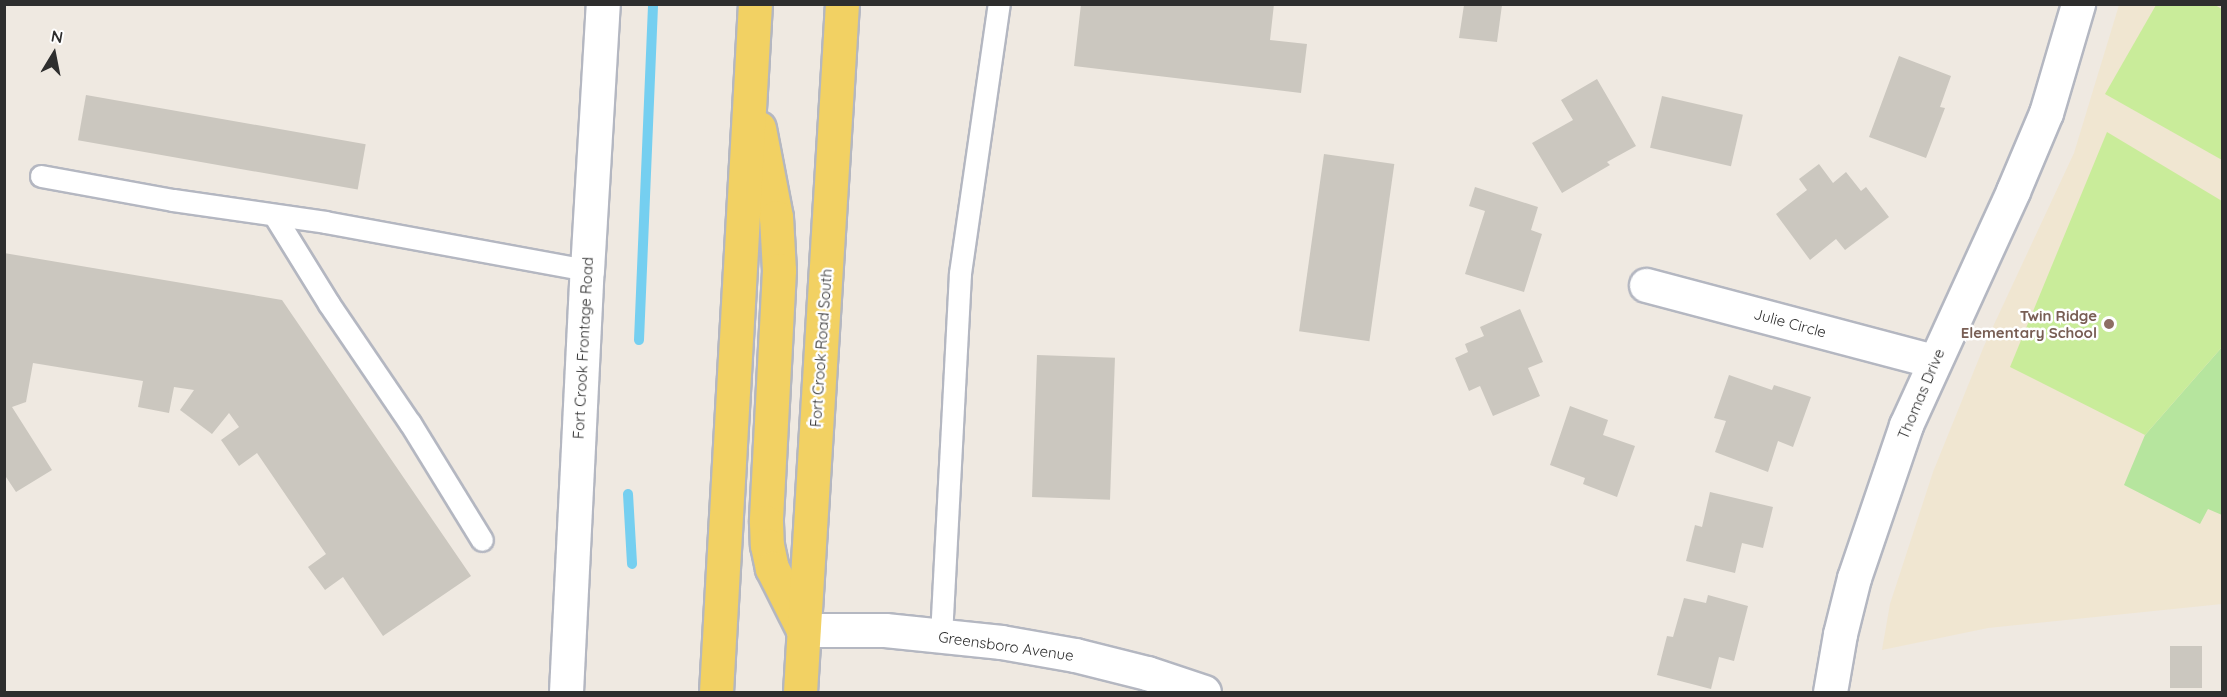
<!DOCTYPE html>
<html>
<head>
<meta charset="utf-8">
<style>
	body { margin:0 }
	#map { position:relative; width:2227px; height:697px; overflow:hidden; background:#efe9e1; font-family:Quicksand,sans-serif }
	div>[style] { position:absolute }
	.education>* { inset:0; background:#f0e6d1 }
	.green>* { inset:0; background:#b6e59e }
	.pitch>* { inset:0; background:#c9ec9a }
	.stream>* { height:10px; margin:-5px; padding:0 5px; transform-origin:5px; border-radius:5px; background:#75cff0 }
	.building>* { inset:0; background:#cbc7bf; transform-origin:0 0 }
	.roads { filter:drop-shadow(2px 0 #b4b7c1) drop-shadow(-2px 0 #b4b7c1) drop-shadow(0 2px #b4b7c1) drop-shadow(0 -2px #b4b7c1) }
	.service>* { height:21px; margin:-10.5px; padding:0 10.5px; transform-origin:10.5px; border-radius:10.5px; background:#fff }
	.minor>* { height:33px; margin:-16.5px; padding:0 16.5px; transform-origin:16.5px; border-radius:16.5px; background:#fff }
	.primary>* { height:33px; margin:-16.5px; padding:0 16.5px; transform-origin:16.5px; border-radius:16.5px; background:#f2d163 }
	.dots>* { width:16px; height:16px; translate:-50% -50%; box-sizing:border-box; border:3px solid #fff; border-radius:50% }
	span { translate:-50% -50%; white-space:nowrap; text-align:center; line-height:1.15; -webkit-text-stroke:5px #fff; paint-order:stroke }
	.education-label { font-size:15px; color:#785e54; font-weight:700 }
	.right { translate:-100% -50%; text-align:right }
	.street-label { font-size:15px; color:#2e2e2e }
	.frame { position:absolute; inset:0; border:6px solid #2e2e2e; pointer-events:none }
	.north { position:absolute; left:24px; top:24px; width:60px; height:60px; -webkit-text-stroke:4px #fff; paint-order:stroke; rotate:10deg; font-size:16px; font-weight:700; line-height:24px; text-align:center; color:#2e2e2e }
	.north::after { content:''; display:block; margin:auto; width:21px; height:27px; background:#2e2e2e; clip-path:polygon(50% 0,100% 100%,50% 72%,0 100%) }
</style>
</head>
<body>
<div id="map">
	<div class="education">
		<div style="clip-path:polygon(2119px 5px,2222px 5px,2222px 604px,1988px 628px,1882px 650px,1890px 604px,1933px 472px,1984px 346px,2074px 153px)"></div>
	</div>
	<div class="green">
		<div style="clip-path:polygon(2222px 347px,2222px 515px,2208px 509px,2200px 524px,2124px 485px,2145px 435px)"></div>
	</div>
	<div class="pitch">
		<div style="clip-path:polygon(2156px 5px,2215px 5px,2222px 9px,2222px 160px,2105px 94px)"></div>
		<div style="clip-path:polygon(2107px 132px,2222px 201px,2222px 347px,2145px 435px,2010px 367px)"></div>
	</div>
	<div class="stream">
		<div style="left:639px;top:340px;width:336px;rotate:-87.6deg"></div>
		<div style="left:628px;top:494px;width:70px;rotate:86.7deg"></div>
	</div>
	<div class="building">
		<div style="clip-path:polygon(1081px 4px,1274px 4px,1270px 40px,1307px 44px,1301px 93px,1074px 66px)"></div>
		<div style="clip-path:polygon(1464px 5px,1502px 5px,1497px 42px,1459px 38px)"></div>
		<div style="clip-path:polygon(1899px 56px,1951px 76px,1940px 107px,1945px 108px,1926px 158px,1869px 137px)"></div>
		<div style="clip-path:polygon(1597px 79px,1636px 146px,1607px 162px,1610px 165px,1562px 193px,1532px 143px,1573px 120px,1561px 100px)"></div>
		<div style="left:86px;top:95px;width:284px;height:46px;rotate:10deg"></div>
		<div style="left:1662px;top:96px;width:83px;height:53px;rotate:13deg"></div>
		<div style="left:1324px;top:154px;width:71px;height:179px;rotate:8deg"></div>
		<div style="clip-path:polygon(1819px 164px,1833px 183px,1846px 172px,1861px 191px,1866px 187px,1889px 217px,1845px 250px,1836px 239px,1810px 260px,1776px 214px,1807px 190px,1799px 179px)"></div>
		<div style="clip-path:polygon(1475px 187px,1538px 207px,1531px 230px,1542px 234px,1524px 292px,1465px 274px,1485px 211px,1469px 206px)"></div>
		<div style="clip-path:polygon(4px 253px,282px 300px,471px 576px,383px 636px,343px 577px,325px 590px,308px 567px,326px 554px,257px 453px,239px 466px,221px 440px,239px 427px,229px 413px,212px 434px,180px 410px,194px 390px,174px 387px,169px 413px,138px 407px,143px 381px,33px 363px,26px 402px,12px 407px,52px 470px,16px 492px,4px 474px)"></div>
		<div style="clip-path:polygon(1520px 309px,1543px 362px,1528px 368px,1540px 396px,1493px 416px,1480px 386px,1469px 391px,1455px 358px,1468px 352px,1465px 344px,1484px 336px,1480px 327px)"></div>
		<div style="left:1037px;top:355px;width:78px;height:142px;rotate:2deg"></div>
		<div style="clip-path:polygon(1729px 375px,1772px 390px,1774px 385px,1811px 397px,1793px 447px,1778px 441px,1768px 472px,1715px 452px,1726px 421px,1714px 418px)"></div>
		<div style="clip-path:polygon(1570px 406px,1608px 420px,1603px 435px,1635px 446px,1617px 497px,1583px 484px,1585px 478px,1550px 465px)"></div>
		<div style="clip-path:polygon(1710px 492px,1773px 507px,1763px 548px,1742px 543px,1735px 573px,1686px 561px,1695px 525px,1702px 527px)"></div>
		<div style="clip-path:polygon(1708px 595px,1748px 606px,1734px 661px,1719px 657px,1711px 689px,1657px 675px,1667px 636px,1673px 637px,1684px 598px,1706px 603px)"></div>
		<div style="left:2170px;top:646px;width:32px;height:42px"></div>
	</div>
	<div class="roads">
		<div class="service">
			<div style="left:41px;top:176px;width:134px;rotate:10.3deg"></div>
			<div style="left:173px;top:200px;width:154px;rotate:8.2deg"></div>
			<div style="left:325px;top:222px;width:266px;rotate:10.4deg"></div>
			<div style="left:274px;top:215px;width:105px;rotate:58.3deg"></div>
			<div style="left:329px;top:304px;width:144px;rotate:55.8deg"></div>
			<div style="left:410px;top:423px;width:137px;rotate:58.4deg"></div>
			<div style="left:941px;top:636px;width:363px;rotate:-87deg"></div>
			<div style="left:960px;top:273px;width:272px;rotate:-81.8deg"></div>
		</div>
		<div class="minor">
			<div style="left:1646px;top:285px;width:298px;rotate:14.8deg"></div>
			<div style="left:803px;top:630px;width:82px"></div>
			<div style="left:885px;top:630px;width:117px;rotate:5.9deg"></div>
			<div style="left:1001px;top:642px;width:75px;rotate:10deg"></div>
			<div style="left:1075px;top:655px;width:74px;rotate:14deg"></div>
			<div style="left:1147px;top:673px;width:60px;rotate:18.4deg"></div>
			<div style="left:566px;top:692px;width:423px;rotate:-87.2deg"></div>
			<div style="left:587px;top:270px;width:266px;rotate:-86.6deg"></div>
			<div style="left:1830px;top:692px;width:59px;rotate:-80.2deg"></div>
			<div style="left:1840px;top:634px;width:58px;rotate:-76deg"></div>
			<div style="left:1854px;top:578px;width:162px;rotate:-71.2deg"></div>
			<div style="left:1906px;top:425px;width:257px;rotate:-65.4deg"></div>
			<div style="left:2013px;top:191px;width:85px;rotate:-67.1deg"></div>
			<div style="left:2046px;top:113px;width:114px;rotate:-73.6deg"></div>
		</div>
		<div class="primary">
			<div style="left:759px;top:128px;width:91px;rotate:79.2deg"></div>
			<div style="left:776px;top:217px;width:53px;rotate:86.8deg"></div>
			<div style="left:779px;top:270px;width:252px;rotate:93deg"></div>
			<div style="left:766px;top:522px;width:23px;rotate:88deg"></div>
			<div style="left:767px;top:545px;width:24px;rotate:78deg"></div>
			<div style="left:772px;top:568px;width:69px;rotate:63.4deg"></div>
			<div style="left:716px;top:692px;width:689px;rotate:-86.76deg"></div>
			<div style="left:800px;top:692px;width:689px;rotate:-86.51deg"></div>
		</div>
	</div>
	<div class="dots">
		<div style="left:2109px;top:324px;background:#8d6e63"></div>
	</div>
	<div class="education-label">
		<span class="right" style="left:2097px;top:324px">Twin Ridge<br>Elementary School</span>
	</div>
	<div class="street-label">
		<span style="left:1790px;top:323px;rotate:15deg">Julie Circle</span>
		<span style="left:583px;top:348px;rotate:-87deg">Fort Crook Frontage Road</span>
		<span style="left:821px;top:348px;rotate:-86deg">Fort Crook Road South</span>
		<span style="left:1921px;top:394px;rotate:-67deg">Thomas Drive</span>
		<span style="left:1006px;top:646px;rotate:8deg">Greensboro Avenue</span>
	</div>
	<div class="frame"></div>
	<div class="north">N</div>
</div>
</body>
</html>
